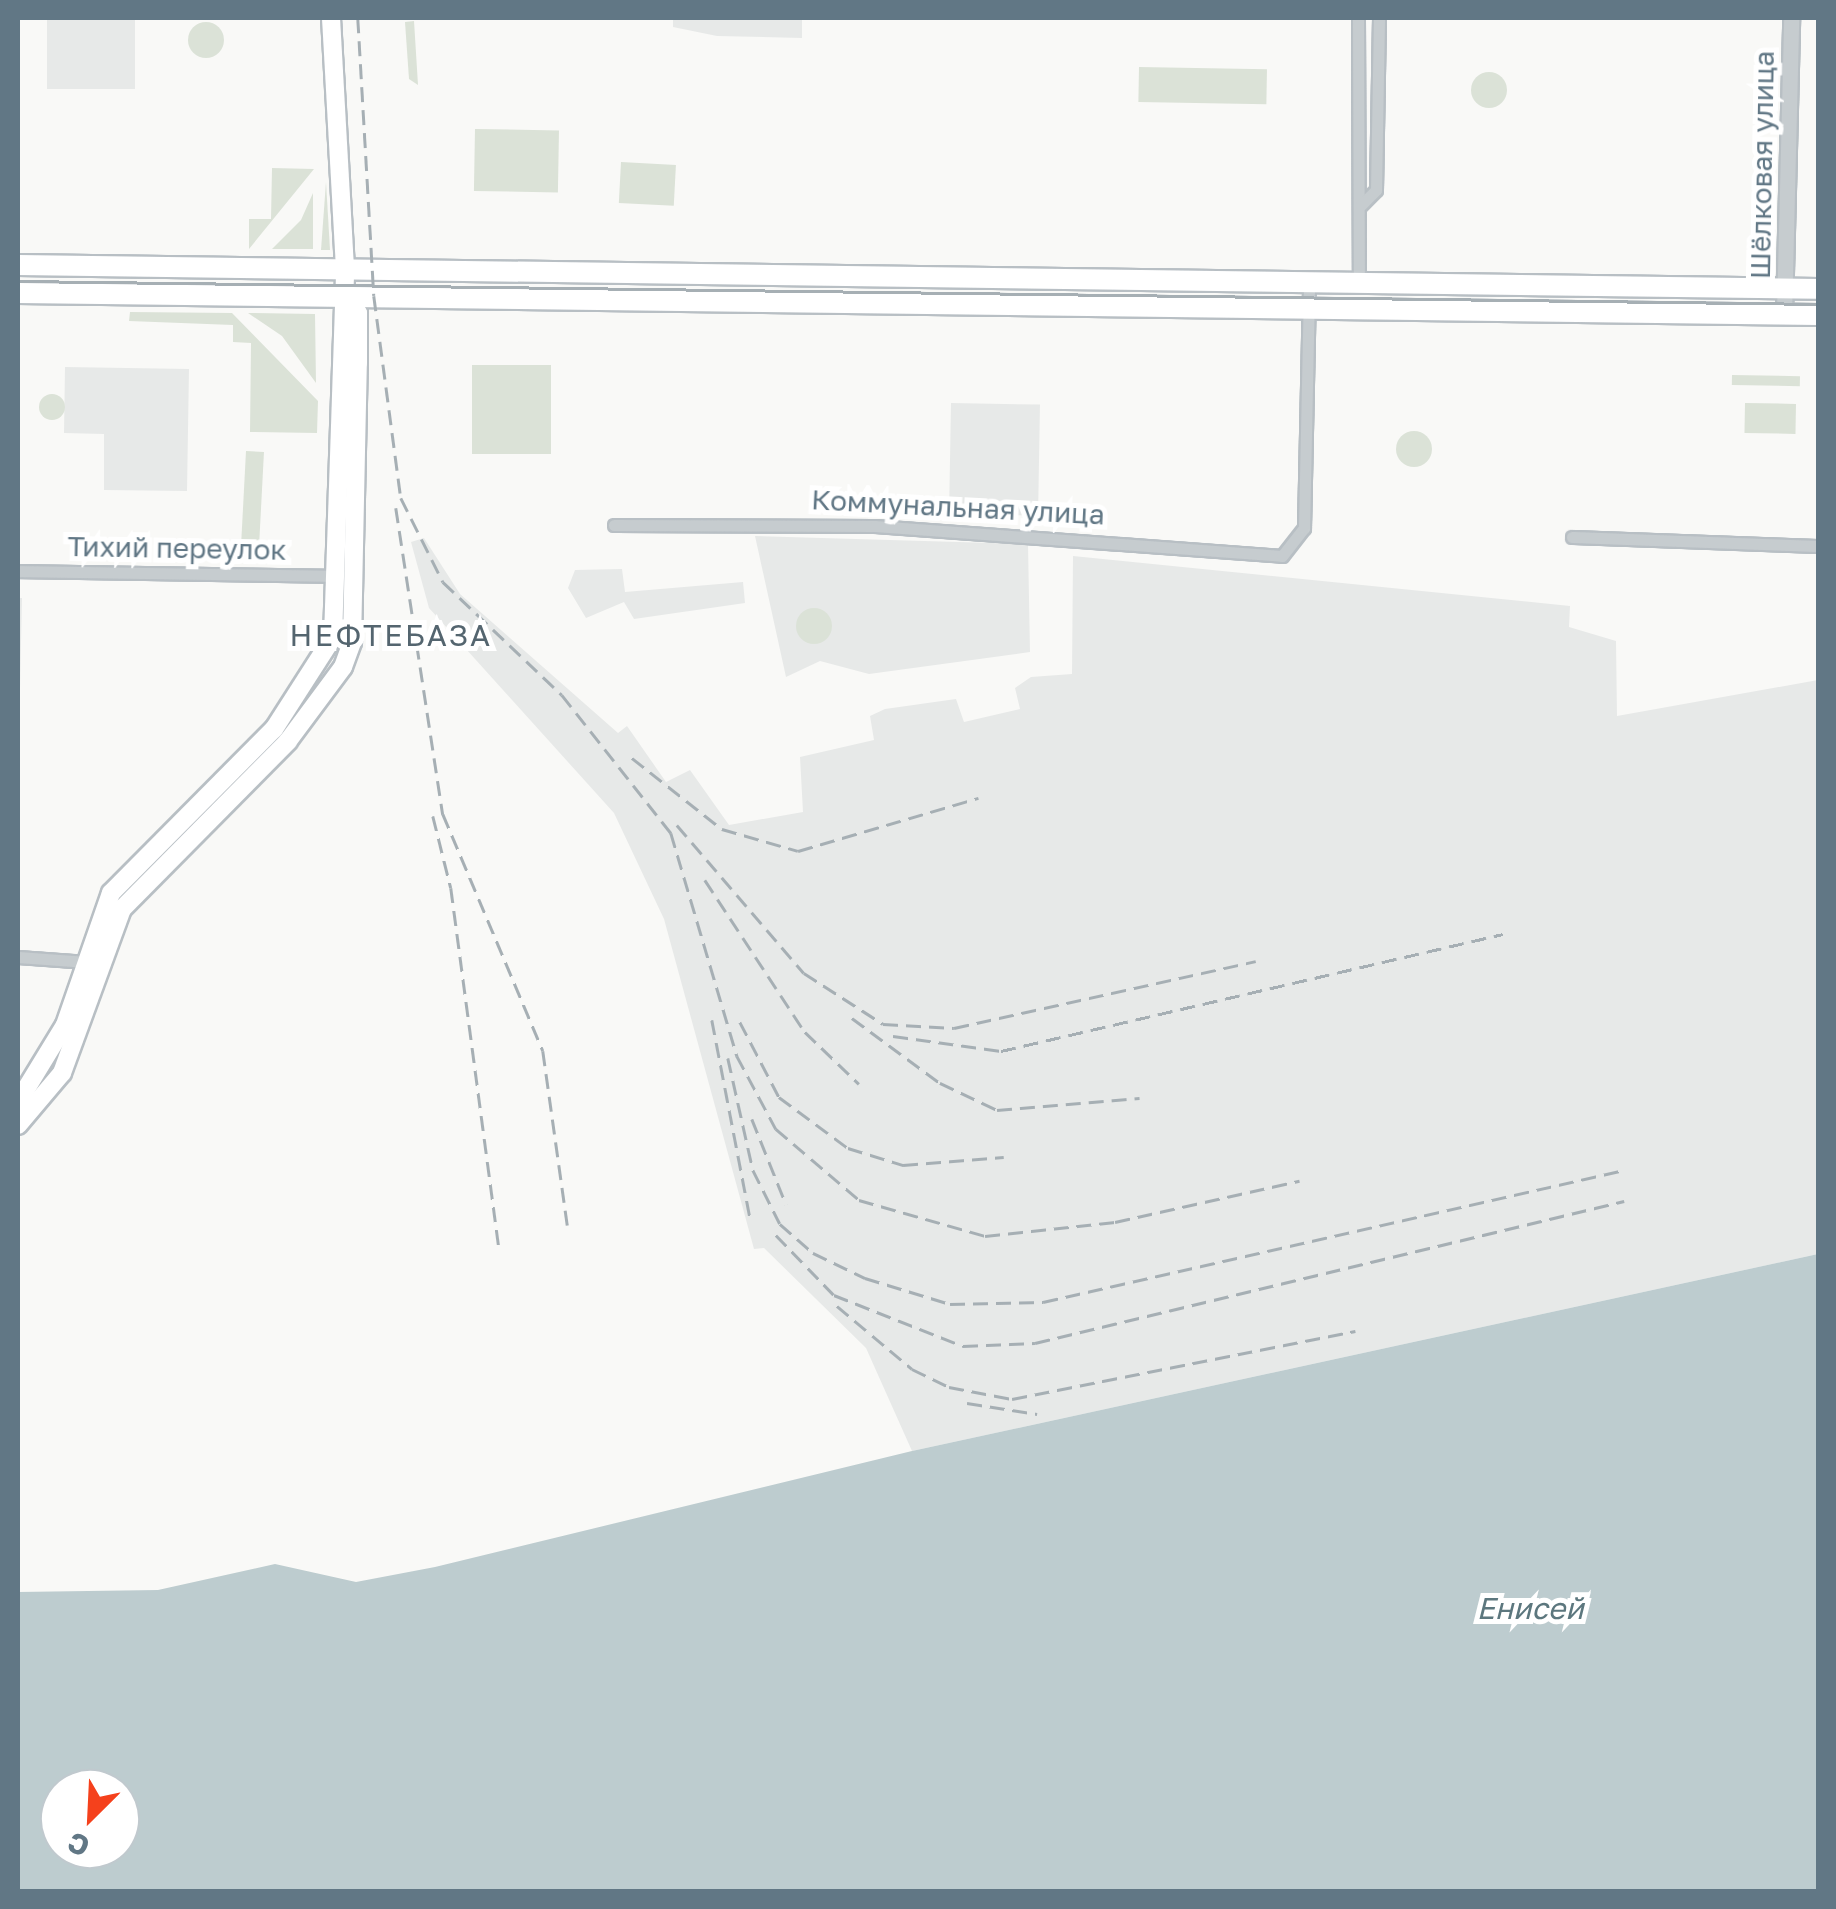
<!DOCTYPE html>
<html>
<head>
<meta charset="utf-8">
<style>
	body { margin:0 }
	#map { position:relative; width:1836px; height:1909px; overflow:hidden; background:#f9f9f7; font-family:"Golos Text",sans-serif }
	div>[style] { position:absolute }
	.built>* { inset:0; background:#e7e9e8; transform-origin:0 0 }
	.green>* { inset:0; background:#dbe2d7; transform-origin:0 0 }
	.round { border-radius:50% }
	.water>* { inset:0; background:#bdcccf }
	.roads { filter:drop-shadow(2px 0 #b8bfc4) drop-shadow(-2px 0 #b8bfc4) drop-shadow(0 2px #b8bfc4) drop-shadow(0 -2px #b8bfc4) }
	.minor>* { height:11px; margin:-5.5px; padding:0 5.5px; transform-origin:5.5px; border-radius:5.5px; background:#c6cccf }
	.tertiary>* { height:15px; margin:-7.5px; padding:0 7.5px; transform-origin:7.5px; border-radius:7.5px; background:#c6cccf }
	.secondary>* { height:18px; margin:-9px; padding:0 9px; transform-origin:9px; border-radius:9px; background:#fff }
	.primary>* { height:18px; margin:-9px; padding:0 9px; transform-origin:9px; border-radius:9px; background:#fff }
	.trunk>* { height:20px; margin:-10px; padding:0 10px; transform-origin:10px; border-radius:10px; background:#fff }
	.tram>* { height:2.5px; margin:-1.25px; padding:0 1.25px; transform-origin:1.25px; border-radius:1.25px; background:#a6afb4 }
	.rail>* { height:2.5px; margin-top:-1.25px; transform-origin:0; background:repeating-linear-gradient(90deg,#a6afb4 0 15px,transparent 0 23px) }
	span { translate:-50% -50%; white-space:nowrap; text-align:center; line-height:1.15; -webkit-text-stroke:10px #fff; paint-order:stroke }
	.street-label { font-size:28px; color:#617785 }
	.neighbourhood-label { font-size:30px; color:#54656f; letter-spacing:2.5px }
	.water-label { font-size:30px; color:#5c777e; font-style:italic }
	.frame { position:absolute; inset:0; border:20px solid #617785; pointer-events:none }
	.north { position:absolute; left:40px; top:1769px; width:100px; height:100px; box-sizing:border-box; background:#fff; border:2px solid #c0c9ce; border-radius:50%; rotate:204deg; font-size:28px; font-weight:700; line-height:40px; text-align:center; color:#617785 }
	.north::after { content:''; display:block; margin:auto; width:35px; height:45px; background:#f5411c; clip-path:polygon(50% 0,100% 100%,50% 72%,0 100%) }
</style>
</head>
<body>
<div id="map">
	<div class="built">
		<div style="left:47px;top:18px;width:88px;height:71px"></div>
		<div style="clip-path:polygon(673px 18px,802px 18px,802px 38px,717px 36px,673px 27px)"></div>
		<div style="clip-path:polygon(65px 367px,189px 369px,187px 491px,104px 490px,104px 434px,64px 433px)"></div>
		<div style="left:951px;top:403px;width:89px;height:111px;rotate:1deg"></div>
		<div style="clip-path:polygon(755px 536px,1028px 544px,1030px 652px,869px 674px,820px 661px,786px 677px)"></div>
		<div style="clip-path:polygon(424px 538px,460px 594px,618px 733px,627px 726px,666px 782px,690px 770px,729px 825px,803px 812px,800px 757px,874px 740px,870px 716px,885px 709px,956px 699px,964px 722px,1020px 709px,1015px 688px,1031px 677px,1072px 674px,1073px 556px,1570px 606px,1569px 627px,1616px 641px,1617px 716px,1818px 680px,1818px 1254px,912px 1451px,866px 1348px,764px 1248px,754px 1249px,664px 919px,614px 813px,429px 608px,411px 542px)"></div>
		<div style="clip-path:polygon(622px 569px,625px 592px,743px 582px,745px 603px,634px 619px,624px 602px,586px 618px,568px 588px,575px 570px)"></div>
		<div style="clip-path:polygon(18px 598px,22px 598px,18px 779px)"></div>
	</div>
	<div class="green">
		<div style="clip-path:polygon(414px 21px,418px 85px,409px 79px,405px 22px)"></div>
		<div class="round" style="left:188px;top:22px;width:36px;height:36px"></div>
		<div style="left:1139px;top:67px;width:128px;height:35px;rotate:1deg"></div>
		<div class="round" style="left:1471px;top:72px;width:36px;height:36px"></div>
		<div style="left:475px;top:129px;width:84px;height:62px;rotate:1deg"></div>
		<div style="left:621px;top:162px;width:55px;height:41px;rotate:3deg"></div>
		<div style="clip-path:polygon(272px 168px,314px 169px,249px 249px,249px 219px,271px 219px)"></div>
		<div style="clip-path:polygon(326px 182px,330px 250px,321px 250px)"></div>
		<div style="clip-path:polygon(313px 193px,313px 249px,272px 249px,301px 220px)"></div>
		<div style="clip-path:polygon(130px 312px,232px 313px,318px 401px,317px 433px,250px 432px,251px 343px,233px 342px,233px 325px,129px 321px)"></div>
		<div style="clip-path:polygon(248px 313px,315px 314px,316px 383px,282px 336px)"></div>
		<div style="left:472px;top:365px;width:79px;height:89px"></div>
		<div style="left:1732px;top:375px;width:68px;height:10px;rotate:1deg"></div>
		<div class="round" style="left:39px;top:394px;width:26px;height:26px"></div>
		<div style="left:1745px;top:403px;width:51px;height:30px;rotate:1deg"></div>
		<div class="round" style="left:1396px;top:431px;width:36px;height:36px"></div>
		<div style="left:246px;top:451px;width:18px;height:105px;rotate:3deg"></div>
		<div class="round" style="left:796px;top:608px;width:36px;height:36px"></div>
	</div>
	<div class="water">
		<div style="clip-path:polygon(evenodd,1818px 1254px,1818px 1891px,18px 1891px,18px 1592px,158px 1590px,275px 1564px,356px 1582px,435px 1567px,912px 1451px,1818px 1254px,60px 1789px,120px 1789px,120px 1849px,60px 1849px,60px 1789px)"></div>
	</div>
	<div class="roads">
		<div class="minor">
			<div style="left:1358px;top:18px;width:262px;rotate:89.8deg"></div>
			<div style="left:1361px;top:205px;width:21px;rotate:-45deg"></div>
			<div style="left:1376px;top:190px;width:172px;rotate:-89deg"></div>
			<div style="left:614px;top:525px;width:261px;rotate:0.2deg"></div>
			<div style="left:875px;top:526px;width:408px;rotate:4.2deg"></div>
			<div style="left:1282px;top:556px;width:36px;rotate:-52deg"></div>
			<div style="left:1304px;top:528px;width:248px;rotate:-88.8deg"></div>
			<div style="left:1572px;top:537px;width:246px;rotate:2.1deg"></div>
			<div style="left:18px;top:571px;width:320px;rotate:0.9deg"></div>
			<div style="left:18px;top:957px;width:69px;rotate:4.1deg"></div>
		</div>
		<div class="tertiary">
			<div style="left:1784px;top:314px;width:296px;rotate:-88.6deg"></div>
		</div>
		<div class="secondary">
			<div style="left:331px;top:18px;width:252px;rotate:86.8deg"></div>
		</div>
		<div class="primary">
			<div style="left:18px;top:1102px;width:90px;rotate:-58.6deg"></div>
			<div style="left:65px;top:1025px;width:140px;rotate:-70.8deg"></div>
			<div style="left:111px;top:893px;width:231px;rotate:-45.2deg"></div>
			<div style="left:274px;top:729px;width:109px;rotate:-57.3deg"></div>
			<div style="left:333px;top:637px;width:367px;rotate:-88.1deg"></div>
			<div style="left:18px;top:1125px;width:68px;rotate:-49.8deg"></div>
			<div style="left:62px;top:1073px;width:175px;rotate:-69.9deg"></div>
			<div style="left:122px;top:909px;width:236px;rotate:-45.3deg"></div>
			<div style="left:288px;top:741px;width:92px;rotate:-53.4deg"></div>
			<div style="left:343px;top:667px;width:27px;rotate:-70deg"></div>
			<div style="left:352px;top:642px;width:279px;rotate:-88.8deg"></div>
			<div style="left:358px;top:363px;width:50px;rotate:-90deg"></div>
			<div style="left:358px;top:313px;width:21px;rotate:-125deg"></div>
		</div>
		<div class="trunk">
			<div style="left:18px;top:265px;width:1800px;rotate:0.76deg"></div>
			<div style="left:18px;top:293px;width:1800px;rotate:0.7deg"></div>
		</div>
	</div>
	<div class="tram">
		<div style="left:18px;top:281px;width:1800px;rotate:0.73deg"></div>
	</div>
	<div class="rail">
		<div style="left:358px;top:18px;width:278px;rotate:86.7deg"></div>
		<div style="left:374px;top:296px;width:204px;rotate:82.4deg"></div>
		<div style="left:401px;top:498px;width:94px;rotate:63.4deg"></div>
		<div style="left:443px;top:582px;width:164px;rotate:43.5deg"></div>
		<div style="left:562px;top:695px;width:176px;rotate:51.7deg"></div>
		<div style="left:671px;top:833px;width:233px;rotate:73.5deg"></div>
		<div style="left:737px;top:1056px;width:83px;rotate:61.9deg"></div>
		<div style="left:776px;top:1129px;width:109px;rotate:40.5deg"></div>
		<div style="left:859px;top:1200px;width:131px;rotate:15.9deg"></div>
		<div style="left:985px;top:1236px;width:131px;rotate:-6.1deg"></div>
		<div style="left:1115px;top:1222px;width:189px;rotate:-12.6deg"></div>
		<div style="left:396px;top:508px;width:310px;rotate:81.3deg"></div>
		<div style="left:443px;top:814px;width:257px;rotate:67.1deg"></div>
		<div style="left:543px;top:1051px;width:181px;rotate:82deg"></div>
		<div style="left:632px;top:758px;width:115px;rotate:38.3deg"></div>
		<div style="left:722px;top:829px;width:79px;rotate:16.1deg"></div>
		<div style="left:798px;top:851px;width:188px;rotate:-16.4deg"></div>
		<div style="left:433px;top:816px;width:74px;rotate:76deg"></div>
		<div style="left:451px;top:888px;width:363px;rotate:82.4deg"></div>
		<div style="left:677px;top:825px;width:195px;rotate:49.4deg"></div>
		<div style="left:804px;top:973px;width:94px;rotate:32.8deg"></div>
		<div style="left:883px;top:1024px;width:71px;rotate:3.2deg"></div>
		<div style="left:954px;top:1028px;width:309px;rotate:-12.5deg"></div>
		<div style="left:705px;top:880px;width:182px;rotate:56.7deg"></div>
		<div style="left:805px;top:1032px;width:75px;rotate:43.9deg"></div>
		<div style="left:852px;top:1018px;width:109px;rotate:36.5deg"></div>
		<div style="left:940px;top:1083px;width:63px;rotate:25.3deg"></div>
		<div style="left:997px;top:1110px;width:143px;rotate:-4.8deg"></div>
		<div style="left:712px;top:1020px;width:206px;rotate:79.1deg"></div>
		<div style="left:740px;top:1022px;width:85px;rotate:62.5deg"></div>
		<div style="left:779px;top:1097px;width:86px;rotate:36.5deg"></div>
		<div style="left:848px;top:1148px;width:58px;rotate:17.2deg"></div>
		<div style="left:903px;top:1165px;width:101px;rotate:-4.5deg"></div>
		<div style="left:893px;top:1036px;width:109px;rotate:7.9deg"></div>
		<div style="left:1001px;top:1051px;width:515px;rotate:-13.12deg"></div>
		<div style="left:728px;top:1058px;width:115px;rotate:77.4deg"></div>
		<div style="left:753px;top:1170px;width:60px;rotate:63.4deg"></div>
		<div style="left:780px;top:1224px;width:44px;rotate:41.3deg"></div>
		<div style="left:813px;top:1253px;width:58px;rotate:25.7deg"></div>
		<div style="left:865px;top:1278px;width:89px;rotate:17deg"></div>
		<div style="left:950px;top:1304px;width:93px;rotate:-1.2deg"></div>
		<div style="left:1043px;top:1302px;width:596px;rotate:-12.8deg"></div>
		<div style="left:752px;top:1119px;width:92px;rotate:68.2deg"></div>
		<div style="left:776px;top:1235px;width:83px;rotate:46deg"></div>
		<div style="left:834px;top:1295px;width:139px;rotate:21.6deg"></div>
		<div style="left:963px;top:1346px;width:72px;rotate:-2.4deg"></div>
		<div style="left:1035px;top:1343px;width:606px;rotate:-13.55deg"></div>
		<div style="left:837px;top:1306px;width:98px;rotate:40deg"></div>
		<div style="left:912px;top:1369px;width:41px;rotate:25.9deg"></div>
		<div style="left:949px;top:1387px;width:64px;rotate:10.8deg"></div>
		<div style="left:1012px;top:1399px;width:350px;rotate:-11.2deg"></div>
		<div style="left:967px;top:1403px;width:71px;rotate:8.9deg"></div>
	</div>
	<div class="street-label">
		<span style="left:1762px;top:165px;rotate:-89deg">Шёлковая улица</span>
		<span style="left:958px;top:507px;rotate:3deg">Коммунальная улица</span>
		<span style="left:177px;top:548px;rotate:1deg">Тихий переулок</span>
	</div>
	<div class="neighbourhood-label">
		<span style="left:391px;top:635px">НЕФТЕБАЗА</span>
	</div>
	<div class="water-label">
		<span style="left:1530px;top:1608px">Енисей</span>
	</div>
	<div class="frame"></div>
	<div class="north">С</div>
</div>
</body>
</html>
